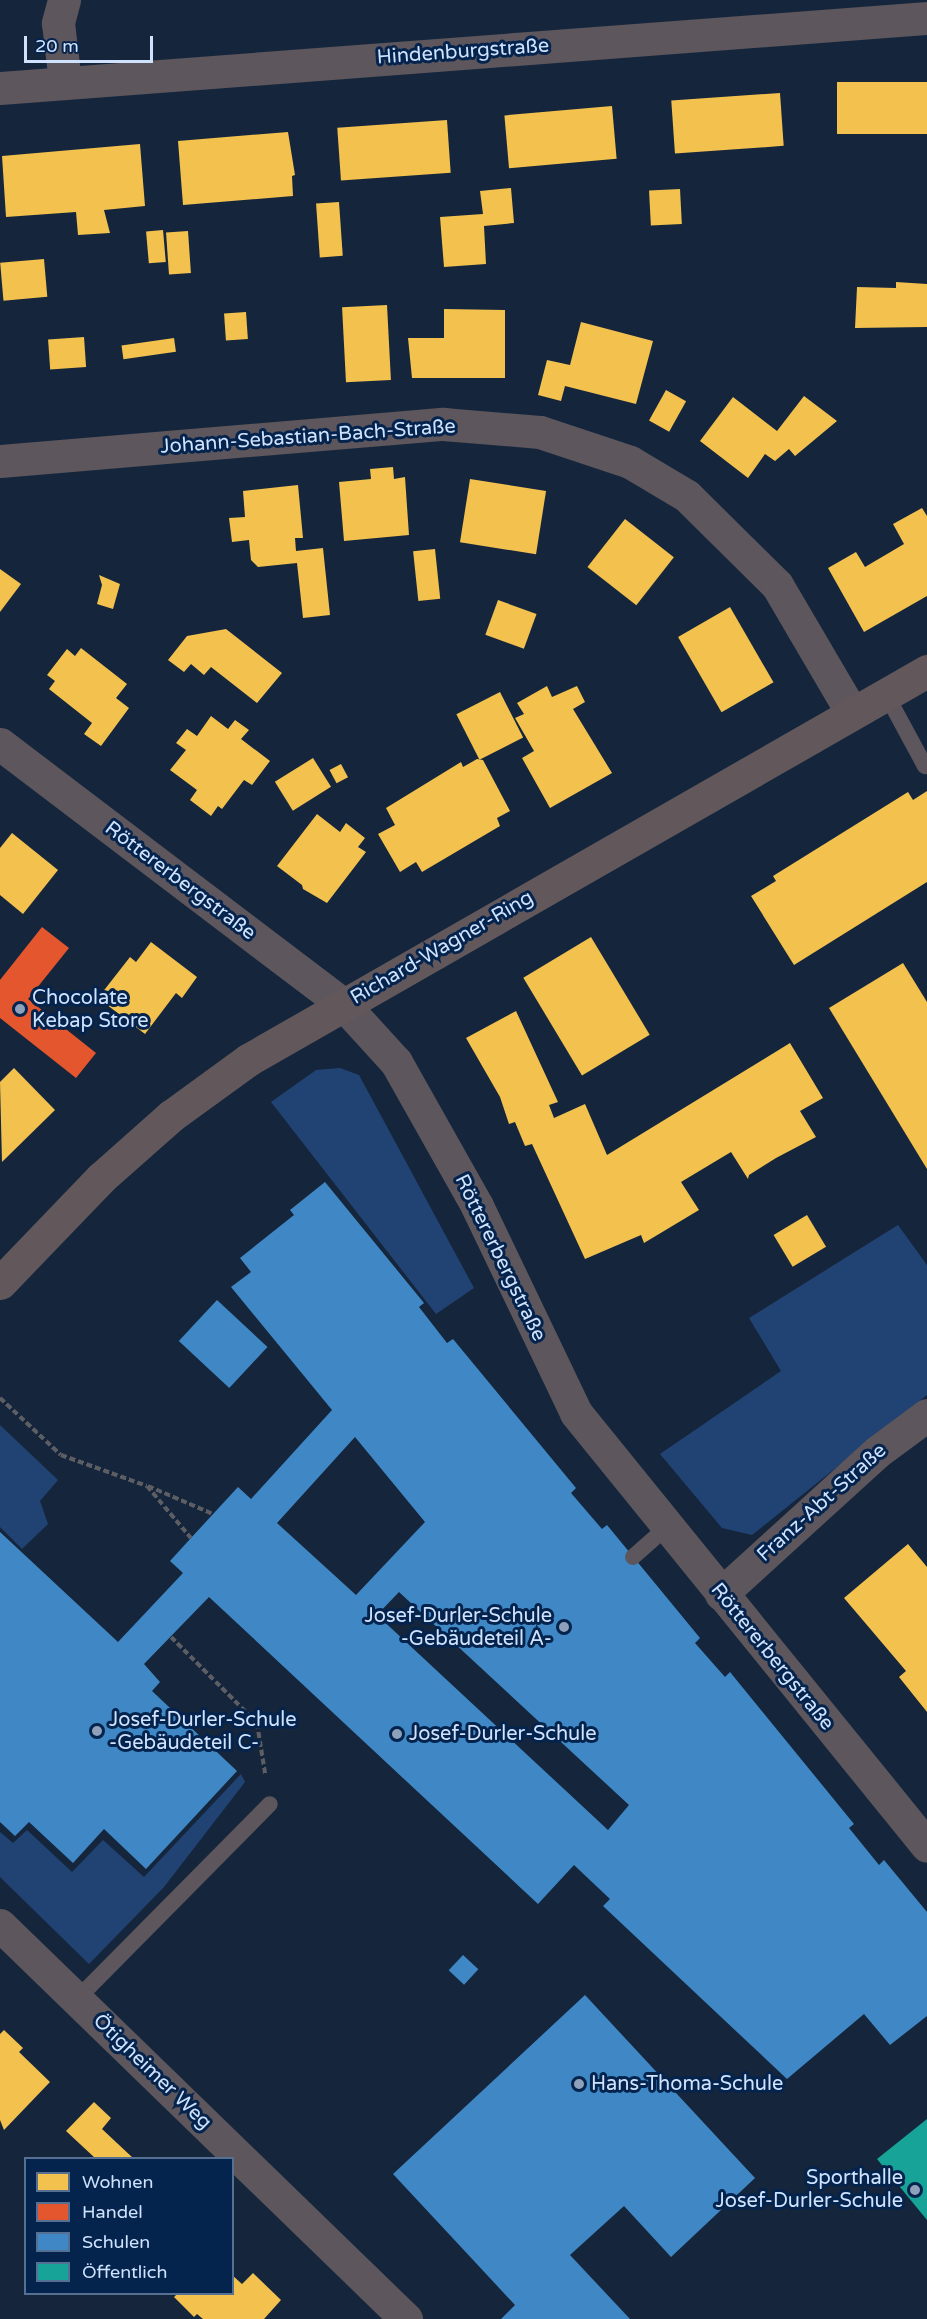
<!DOCTYPE html>
<html>
<head>
<meta charset="utf-8">
<style>
	body { margin:0 }
	#map { position:relative; width:927px; height:2319px; overflow:hidden; background:#15263c; font-family:"Varela Round",sans-serif }
	div>[style] { position:absolute }
	.green>* { inset:0; background:#214374 }
	.homes>* { inset:0; background:#f2c14e; transform-origin:0 0 }
	.shops>* { inset:0; background:#e4572e }
	.schools>* { inset:0; background:#3f88c5; transform-origin:0 0 }
	.public>* { inset:0; background:#17a398 }
	.path>* { height:4px; margin-top:-2px; transform-origin:0; background:repeating-linear-gradient(90deg,#5d5d64 0 6px,transparent 0 9px) }
	.lane>* { height:16px; margin:-8px; padding:0 8px; transform-origin:8px; border-radius:8px; background:#5d565c }
	.street>* { height:33px; margin:-16.5px; padding:0 16.5px; transform-origin:16.5px; border-radius:16.5px; background:#5d565c }
	.secondary>* { height:33px; margin:-16.5px; padding:0 16.5px; transform-origin:16.5px; border-radius:16.5px; background:#62585c }
	.dots>* { width:16px; height:16px; translate:-50% -50%; box-sizing:border-box; border:3px solid #04234d; border-radius:50% }
	span { translate:-50% -50%; white-space:nowrap; text-align:center; line-height:1.15; -webkit-text-stroke:6px #04234d; paint-order:stroke }
	.street-label { font-size:20px; color:#d0e3fe }
	.poi-label { font-size:20px; color:#d0e3fe }
	.left { translate:0 -50%; text-align:left }
	.right { translate:-100% -50%; text-align:right }
	.legend { position:absolute; left:24px; top:2157px; width:210px; height:138px; box-sizing:border-box; background:#04234d; border:2px solid #567094; margin:0; padding:8px 10px; list-style:none; font-size:18px; color:#d0e3fe }
	.legend li { display:flex; align-items:center; gap:12px; height:30px }
	.legend b { width:30px; border:2px solid #567094 }
	.scale { position:absolute; left:24px; top:36px; width:129px; height:27px; box-sizing:border-box; border:3px solid #d0e3fe; border-top:0; padding-left:8px; font-size:18px; line-height:21px; white-space:nowrap; color:#d0e3fe; -webkit-text-stroke:4px #04234d; paint-order:stroke }
</style>
</head>
<body>
<div id="map">
	<div class="green">
		<div style="clip-path:polygon(340px 1068px,359px 1075px,474px 1288px,436px 1314px,271px 1102px,316px 1070px)"></div>
		<div style="clip-path:polygon(898px 1225px,927px 1265px,927px 1395px,752px 1535px,722px 1528px,660px 1454px,781px 1371px,749px 1318px)"></div>
		<div style="clip-path:polygon(0 1425px,58px 1480px,40px 1501px,48px 1524px,22px 1549px,0 1527px)"></div>
		<div style="clip-path:polygon(241px 1774px,245px 1782px,164px 1887px,89px 1964px,0 1877px,0 1832px,13px 1843px,27px 1830px,72px 1872px,103px 1840px,144px 1877px)"></div>
	</div>
	<div class="homes">
		<div style="left:927px;top:82px;width:52px;height:90px;rotate:90deg"></div>
		<div style="left:780px;top:93px;width:53px;height:109px;rotate:86deg"></div>
		<div style="left:612px;top:106px;width:53px;height:108px;rotate:85deg"></div>
		<div style="left:447px;top:120px;width:53px;height:110px;rotate:86deg"></div>
		<div style="clip-path:polygon(288px 132px,295px 175px,292px 176px,293px 196px,183px 205px,178px 141px)"></div>
		<div style="clip-path:polygon(140px 144px,145px 206px,104px 210px,110px 233px,78px 235px,76px 212px,6px 217px,2px 156px)"></div>
		<div style="clip-path:polygon(511px 188px,514px 223px,484px 226px,486px 264px,444px 267px,440px 217px,483px 214px,480px 191px)"></div>
		<div style="left:680px;top:189px;width:35px;height:31px;rotate:87deg"></div>
		<div style="left:339px;top:202px;width:54px;height:23px;rotate:86deg"></div>
		<div style="left:163px;top:230px;width:32px;height:17px;rotate:85deg"></div>
		<div style="left:188px;top:231px;width:42px;height:22px;rotate:86deg"></div>
		<div style="left:44px;top:259px;width:38px;height:44px;rotate:85deg"></div>
		<div style="clip-path:polygon(896px 282px,927px 284px,927px 327px,855px 328px,857px 287px,896px 288px)"></div>
		<div style="left:387px;top:305px;width:75px;height:45px;rotate:87deg"></div>
		<div style="clip-path:polygon(444px 309px,505px 310px,505px 378px,412px 378px,408px 338px,444px 338px)"></div>
		<div style="left:246px;top:312px;width:27px;height:22px;rotate:86deg"></div>
		<div style="clip-path:polygon(581px 322px,653px 341px,636px 404px,565px 386px,561px 401px,538px 395px,547px 360px,570px 365px)"></div>
		<div style="left:84px;top:337px;width:30px;height:36px;rotate:86deg"></div>
		<div style="left:174px;top:338px;width:14px;height:53px;rotate:82deg"></div>
		<div style="left:666px;top:390px;width:23px;height:35px;rotate:29deg"></div>
		<div style="clip-path:polygon(804px 396px,837px 421px,795px 456px,789px 449px,775px 461px,765px 454px,748px 478px,700px 441px,733px 397px,777px 431px)"></div>
		<div style="clip-path:polygon(393px 467px,394px 479px,405px 477px,409px 535px,344px 541px,339px 482px,371px 479px,370px 469px)"></div>
		<div style="left:470px;top:479px;width:77px;height:64px;rotate:9deg"></div>
		<div style="clip-path:polygon(298px 485px,303px 538px,295px 538px,296px 551px,323px 548px,330px 615px,303px 618px,297px 563px,258px 567px,251px 560px,249px 540px,232px 542px,229px 518px,245px 517px,243px 491px)"></div>
		<div style="clip-path:polygon(922px 508px,927px 516px,927px 596px,864px 632px,828px 568px,856px 552px,865px 567px,904px 544px,893px 524px)"></div>
		<div style="left:625px;top:519px;width:62px;height:61px;rotate:38deg"></div>
		<div style="left:435px;top:549px;width:50px;height:22px;rotate:84deg"></div>
		<div style="clip-path:polygon(0 569px,21px 584px,0 612px)"></div>
		<div style="clip-path:polygon(99px 575px,120px 584px,113px 609px,97px 604px,102px 585px)"></div>
		<div style="left:498px;top:600px;width:41px;height:37px;rotate:20deg"></div>
		<div style="left:730px;top:607px;width:87px;height:60px;rotate:60deg"></div>
		<div style="clip-path:polygon(226px 629px,282px 673px,257px 703px,211px 667px,204px 675px,191px 664px,184px 672px,168px 660px,187px 636px)"></div>
		<div style="clip-path:polygon(81px 648px,127px 684px,116px 698px,129px 708px,101px 746px,84px 734px,92px 723px,49px 689px,55px 681px,47px 675px,67px 649px,75px 656px)"></div>
		<div style="clip-path:polygon(547px 686px,552px 697px,577px 686px,585px 702px,573px 709px,612px 773px,550px 808px,522px 758px,534px 751px,515px 718px,524px 714px,517px 703px)"></div>
		<div style="left:500px;top:692px;width:51px;height:49px;rotate:63deg"></div>
		<div style="clip-path:polygon(211px 716px,228px 729px,235px 720px,249px 730px,241px 739px,270px 761px,252px 785px,244px 780px,222px 809px,218px 806px,211px 816px,190px 800px,197px 790px,170px 770px,186px 750px,176px 743px,187px 729px,197px 736px)"></div>
		<div style="left:313px;top:758px;width:34px;height:45px;rotate:58deg"></div>
		<div style="clip-path:polygon(477px 759px,483px 760px,510px 811px,497px 818px,500px 826px,422px 872px,416px 862px,400px 872px,378px 834px,395px 825px,386px 808px,461px 762px,463px 767px)"></div>
		<div style="left:341px;top:764px;width:15px;height:13px;rotate:62deg"></div>
		<div style="clip-path:polygon(927px 791px,927px 882px,794px 965px,751px 896px,776px 881px,773px 876px,908px 792px,913px 800px)"></div>
		<div style="clip-path:polygon(317px 814px,340px 832px,346px 823px,365px 838px,358px 847px,366px 852px,327px 903px,303px 889px,302px 885px,277px 866px)"></div>
		<div style="clip-path:polygon(12px 833px,58px 870px,23px 914px,0 895px,0 848px)"></div>
		<div style="left:591px;top:937px;width:114px;height:79px;rotate:59deg"></div>
		<div style="clip-path:polygon(151px 942px,197px 977px,182px 998px,176px 993px,145px 1034px,98px 998px,130px 957px,136px 962px)"></div>
		<div style="clip-path:polygon(903px 963px,927px 1002px,927px 1169px,829px 1008px)"></div>
		<div style="clip-path:polygon(516px 1011px,558px 1102px,549px 1105px,554px 1118px,585px 1104px,607px 1155px,790px 1043px,823px 1098px,800px 1111px,816px 1137px,776px 1158px,749px 1175px,748px 1179px,731px 1152px,681px 1182px,699px 1210px,644px 1243px,641px 1235px,585px 1259px,532px 1144px,525px 1146px,515px 1122px,509px 1124px,500px 1097px,466px 1038px)"></div>
		<div style="clip-path:polygon(14px 1068px,55px 1110px,2px 1162px,0 1082px)"></div>
		<div style="left:807px;top:1215px;width:37px;height:39px;rotate:59deg"></div>
		<div style="clip-path:polygon(908px 1544px,927px 1567px,927px 1712px,899px 1677px,906px 1671px,844px 1598px)"></div>
		<div style="clip-path:polygon(4px 2030px,23px 2048px,19px 2052px,50px 2082px,4px 2130px,0 2120px,0 2034px)"></div>
		<div style="clip-path:polygon(94px 2102px,111px 2118px,102px 2129px,133px 2158px,95px 2158px,66px 2131px)"></div>
		<div style="clip-path:polygon(253px 2273px,281px 2300px,264px 2319px,203px 2319px,197px 2314px,194px 2317px,174px 2297px,177px 2294px,232px 2294px,232px 2275px,242px 2284px)"></div>
	</div>
	<div class="shops">
		<div style="clip-path:polygon(42px 927px,69px 948px,28px 999px,96px 1053px,76px 1078px,0 1018px,0 980px)"></div>
	</div>
	<div class="schools">
		<div style="clip-path:polygon(evenodd,325px 1182px,424px 1303px,419px 1307px,447px 1343px,453px 1339px,576px 1488px,571px 1493px,602px 1529px,607px 1525px,700px 1638px,695px 1643px,725px 1677px,730px 1672px,854px 1824px,849px 1828px,879px 1865px,884px 1860px,927px 1912px,927px 2016px,890px 2045px,864px 2014px,787px 2079px,603px 1906px,610px 1899px,574px 1865px,538px 1904px,209px 1597px,144px 1664px,160px 1682px,152px 1691px,237px 1771px,146px 1869px,104px 1829px,73px 1863px,29px 1822px,15px 1836px,0 1822px,0 1532px,118px 1642px,183px 1573px,170px 1561px,191px 1538px,238px 1487px,251px 1499px,332px 1410px,231px 1287px,251px 1272px,240px 1258px,294px 1215px,290px 1210px,325px 1182px,355px 1437px,425px 1522px,356px 1595px,277px 1523px,355px 1437px,325px 1182px,399px 1592px,629px 1805px,608px 1830px,377px 1615px,399px 1592px)"></div>
		<div style="left:217px;top:1300px;width:69px;height:56px;rotate:43deg"></div>
		<div style="left:463px;top:1955px;width:21px;height:21px;rotate:43deg"></div>
		<div style="clip-path:polygon(585px 1995px,755px 2178px,671px 2257px,624px 2206px,570px 2255px,630px 2319px,501px 2319px,515px 2305px,393px 2174px)"></div>
	</div>
	<div class="public">
		<div style="clip-path:polygon(927px 2119px,927px 2220px,877px 2159px)"></div>
	</div>
	<div class="path">
		<div style="left:0;top:1398px;width:83px;rotate:43.1deg"></div>
		<div style="left:61px;top:1455px;width:91px;rotate:19.8deg"></div>
		<div style="left:147px;top:1486px;width:68px;rotate:49.8deg"></div>
		<div style="left:148px;top:1486px;width:71px;rotate:23.3deg"></div>
		<div style="left:171px;top:1637px;width:122px;rotate:45deg"></div>
		<div style="left:257px;top:1723px;width:51px;rotate:80.9deg"></div>
	</div>
	<div class="lane">
		<div style="left:886px;top:694px;width:82px;rotate:61.6deg"></div>
		<div style="left:633px;top:1557px;width:47px;rotate:-41.5deg"></div>
		<div style="left:77px;top:1999px;width:274px;rotate:-45.3deg"></div>
	</div>
	<div class="street">
		<div style="left:64px;top:0;width:24px;rotate:105deg"></div>
		<div style="left:58px;top:23px;width:59px;rotate:83.2deg"></div>
		<div style="left:0;top:88px;width:930px;rotate:-4.32deg"></div>
		<div style="left:0;top:461px;width:445px;rotate:-4.8deg"></div>
		<div style="left:443px;top:424px;width:97px;rotate:4.7deg"></div>
		<div style="left:540px;top:432px;width:95px;rotate:18.4deg"></div>
		<div style="left:630px;top:462px;width:66px;rotate:30.8deg"></div>
		<div style="left:687px;top:496px;width:127px;rotate:44.7deg"></div>
		<div style="left:777px;top:585px;width:148px;rotate:59.6deg"></div>
		<div style="left:0;top:744px;width:430px;rotate:37.2deg"></div>
		<div style="left:343px;top:1004px;width:79px;rotate:47.6deg"></div>
		<div style="left:396px;top:1062px;width:165px;rotate:60.6deg"></div>
		<div style="left:477px;top:1206px;width:229px;rotate:64.4deg"></div>
		<div style="left:576px;top:1413px;width:557px;rotate:50.97deg"></div>
		<div style="left:721px;top:1594px;width:211px;rotate:-42.3deg"></div>
		<div style="left:877px;top:1452px;width:62px;rotate:-36.5deg"></div>
		<div style="left:0;top:1925px;width:566px;rotate:44.14deg"></div>
	</div>
	<div class="secondary">
		<div style="left:0;top:1283px;width:146px;rotate:-46.1deg"></div>
		<div style="left:101px;top:1178px;width:94px;rotate:-41.5deg"></div>
		<div style="left:171px;top:1116px;width:95px;rotate:-36deg"></div>
		<div style="left:248px;top:1060px;width:783px;rotate:-29.81deg"></div>
	</div>
	<div class="dots">
		<div style="left:20px;top:1009px;background:#8fa1ba"></div>
		<div style="left:564px;top:1627px;background:#8fa1ba"></div>
		<div style="left:97px;top:1731px;background:#8fa1ba"></div>
		<div style="left:397px;top:1734px;background:#8fa1ba"></div>
		<div style="left:579px;top:2084px;background:#8fa1ba"></div>
		<div style="left:915px;top:2190px;background:#8fa1ba"></div>
	</div>
	<div class="street-label">
		<span style="left:463px;top:52px;rotate:-4deg">Hindenburgstraße</span>
		<span style="left:308px;top:437px;rotate:-4deg">Johann-Sebastian-Bach-Straße</span>
		<span style="left:180px;top:881px;rotate:37deg">Röttererbergstraße</span>
		<span style="left:442px;top:948px;rotate:-30deg">Richard-Wagner-Ring</span>
		<span style="left:500px;top:1258px;rotate:64deg">Röttererbergstraße</span>
		<span style="left:822px;top:1503px;rotate:-42deg">Franz-Abt-Straße</span>
		<span style="left:772px;top:1657px;rotate:51deg">Röttererbergstraße</span>
		<span style="left:152px;top:2072px;rotate:44deg">Ötigheimer Weg</span>
	</div>
	<div class="poi-label">
		<span class="left" style="left:32px;top:1010px">Chocolate<br>Kebap Store</span>
		<span class="right" style="left:552px;top:1628px">Josef-Durler-Schule<br>-Gebäudeteil A-</span>
		<span class="left" style="left:109px;top:1732px">Josef-Durler-Schule<br>-Gebäudeteil C-</span>
		<span class="left" style="left:409px;top:1734px">Josef-Durler-Schule</span>
		<span class="left" style="left:591px;top:2084px">Hans-Thoma-Schule</span>
		<span class="right" style="left:903px;top:2190px">Sporthalle<br>Josef-Durler-Schule</span>
	</div>
	<ul class="legend">
	<li><b style="height:16px;background:#f2c14e"></b>Wohnen</li>
	<li><b style="height:16px;background:#e4572e"></b>Handel</li>
	<li><b style="height:16px;background:#3f88c5"></b>Schulen</li>
	<li><b style="height:16px;background:#17a398"></b>Öffentlich</li>
	</ul>
	<div class="scale">20 m</div>
</div>
</body>
</html>
